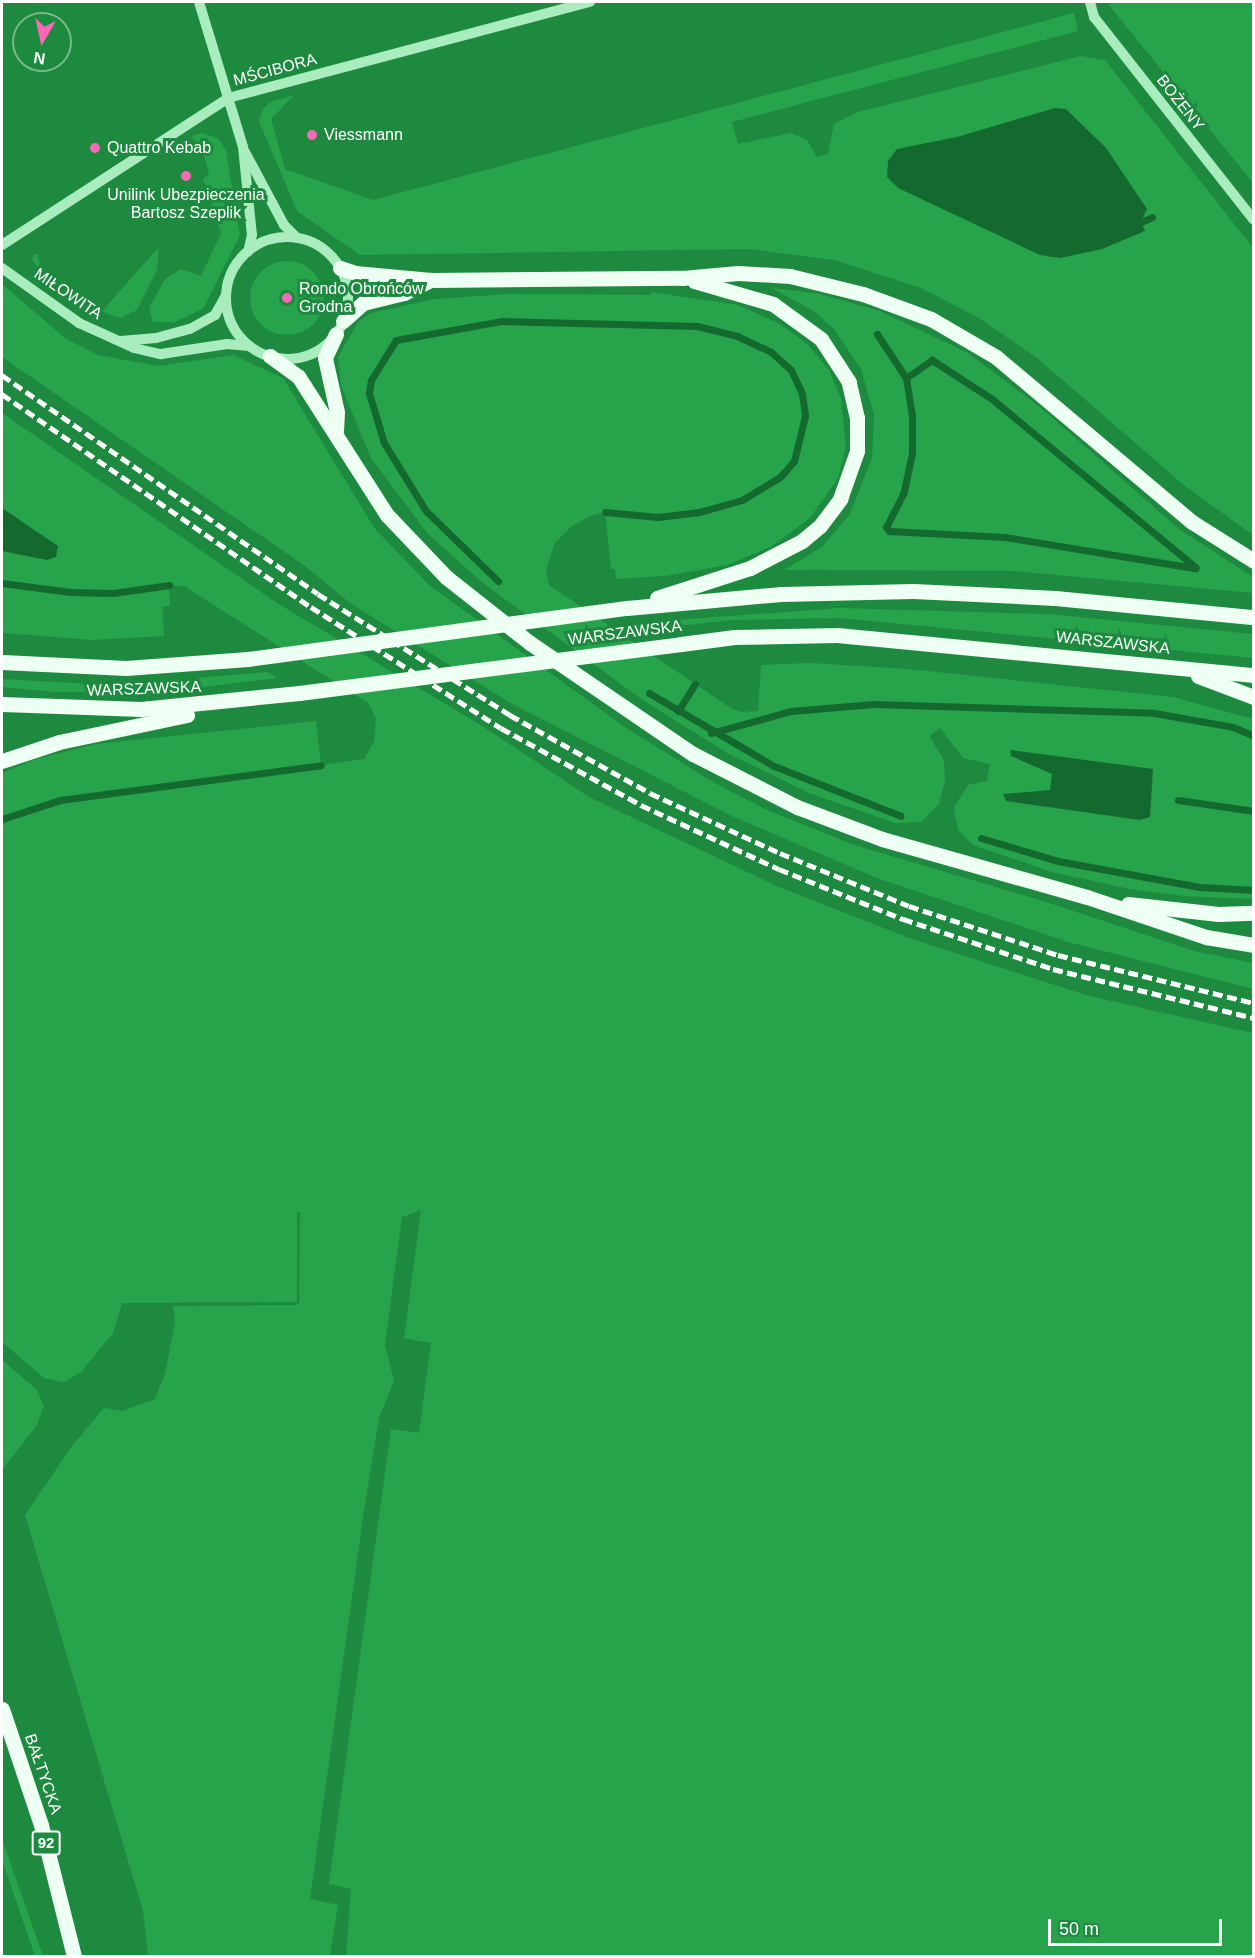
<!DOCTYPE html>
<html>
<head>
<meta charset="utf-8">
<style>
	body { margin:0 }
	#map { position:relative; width:1255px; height:1958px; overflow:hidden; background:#1e8a40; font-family:Helvetica,sans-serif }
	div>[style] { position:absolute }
	.green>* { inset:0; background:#27a34c }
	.round { border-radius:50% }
	.water>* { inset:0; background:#14692f }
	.stream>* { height:7px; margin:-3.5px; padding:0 3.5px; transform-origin:3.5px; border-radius:3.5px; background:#14692f }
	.minor>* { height:10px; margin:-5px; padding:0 5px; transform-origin:5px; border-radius:5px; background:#a9ecbd }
	.minor>.ring { margin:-5px; padding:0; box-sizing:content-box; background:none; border:10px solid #a9ecbd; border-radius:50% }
	.major>* { height:15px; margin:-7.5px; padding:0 7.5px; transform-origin:7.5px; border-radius:7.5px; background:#eefff4 }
	.rail>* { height:4.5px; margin-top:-2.25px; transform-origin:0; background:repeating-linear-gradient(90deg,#fff 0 10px,transparent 0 14.5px) }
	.major-bridge>* { height:15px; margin:-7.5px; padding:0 7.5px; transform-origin:7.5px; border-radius:7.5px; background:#eefff4 }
	.dots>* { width:16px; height:16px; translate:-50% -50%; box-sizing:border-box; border:3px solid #1e8a40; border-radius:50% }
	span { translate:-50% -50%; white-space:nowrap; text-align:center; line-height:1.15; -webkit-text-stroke:6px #1e8a40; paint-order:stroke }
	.shield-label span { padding:2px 4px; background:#1e8a40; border:2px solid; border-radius:4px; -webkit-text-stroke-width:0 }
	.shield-label { font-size:15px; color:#fff; font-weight:700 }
	.street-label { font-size:16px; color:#fff }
	.poi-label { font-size:16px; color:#fff }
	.left { translate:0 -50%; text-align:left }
	.frame { position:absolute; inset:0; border:3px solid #fff; pointer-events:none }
	.north { position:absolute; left:12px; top:12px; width:60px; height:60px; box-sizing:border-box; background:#1e8a40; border:2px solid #78b98c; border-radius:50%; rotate:189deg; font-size:16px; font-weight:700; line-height:24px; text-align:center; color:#fff }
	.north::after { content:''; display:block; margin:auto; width:21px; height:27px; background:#fb68b7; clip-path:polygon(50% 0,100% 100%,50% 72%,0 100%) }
	.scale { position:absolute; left:1048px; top:1919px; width:174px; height:27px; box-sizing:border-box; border:3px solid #fff; border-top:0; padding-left:8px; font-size:18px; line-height:21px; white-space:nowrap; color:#fff; -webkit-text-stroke:4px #1e8a40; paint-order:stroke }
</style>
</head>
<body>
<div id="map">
	<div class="green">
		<div style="clip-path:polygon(1126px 2px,1253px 2px,1253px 183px,1108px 4px)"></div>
		<div style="clip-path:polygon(1074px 13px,1078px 31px,732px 122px,738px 144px,791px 133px,807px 140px,817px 157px,828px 154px,834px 124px,858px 112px,1080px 56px,1105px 60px,1253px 248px,1253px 535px,1185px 486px,1037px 358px,979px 318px,921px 288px,834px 260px,748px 249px,360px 255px,297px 211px,259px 121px,263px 109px,270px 102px,294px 95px,271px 119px,285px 169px,373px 200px)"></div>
		<div style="clip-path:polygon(202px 133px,218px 138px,226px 150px,240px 235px,203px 309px,174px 322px,153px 322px,149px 308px,165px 279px,181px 269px,201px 276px,221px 233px,203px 179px,209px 175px,204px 155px,192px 136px)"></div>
		<div style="clip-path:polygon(159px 247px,157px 270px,137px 310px,120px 318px,107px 314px,44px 276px,32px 259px,34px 254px,38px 255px,40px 267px,103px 310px)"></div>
		<div class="round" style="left:250px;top:261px;width:74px;height:74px"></div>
		<div style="clip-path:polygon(2px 284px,65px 338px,98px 355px,158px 366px,233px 355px,283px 378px,375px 529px,429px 585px,626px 728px,713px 782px,767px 810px,854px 845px,1043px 901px,1194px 951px,1253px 963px,1253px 989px,1068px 942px,877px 878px,734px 817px,512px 704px,350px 603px,305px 566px,2px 357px)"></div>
		<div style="clip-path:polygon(772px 288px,820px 294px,880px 311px,968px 353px,1040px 407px,1179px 529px,1253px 577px,1253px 593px,1013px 571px,784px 570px,822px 547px,850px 514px,872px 458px,874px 415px,861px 369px,834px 329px,815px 312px)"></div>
		<div style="clip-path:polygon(651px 292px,738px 305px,780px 324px,807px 344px,829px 370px,841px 399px,846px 447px,838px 478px,810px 518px,772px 546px,728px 565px,665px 576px,616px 579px,615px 569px,611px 569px,605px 512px,593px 515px,573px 525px,555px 543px,546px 570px,549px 585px,732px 709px,741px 712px,758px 711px,761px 665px,810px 663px,908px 669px,1173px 697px,1253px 719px,1253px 899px,1183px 896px,1130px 889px,1052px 872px,973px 845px,958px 830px,954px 808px,968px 785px,987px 781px,990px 764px,963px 758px,940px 728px,929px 736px,944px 760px,945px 781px,939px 804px,921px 822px,895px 823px,809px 793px,729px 754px,644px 701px,483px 583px,428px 534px,371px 458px,341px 386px,338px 357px,358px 322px,371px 313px,435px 299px,509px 294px,651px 295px)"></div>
		<div style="clip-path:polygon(2px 413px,277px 603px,479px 724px,589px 797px,779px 887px,912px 939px,1089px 996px,1253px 1033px,1253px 1956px,346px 1956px,351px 1889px,329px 1884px,391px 1429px,419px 1433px,431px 1343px,404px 1338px,421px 1210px,402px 1217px,385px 1345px,394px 1381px,379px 1418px,364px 1511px,310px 1899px,338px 1905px,330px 1956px,148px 1956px,143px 1911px,25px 1515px,71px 1447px,104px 1408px,122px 1411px,155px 1399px,165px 1374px,175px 1322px,173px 1306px,297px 1305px,299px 1303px,300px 1212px,308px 1212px,297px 1212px,297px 1302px,122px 1303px,113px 1333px,81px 1372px,64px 1382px,44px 1378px,2px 1342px,2px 773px,36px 759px,96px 744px,316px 721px,321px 765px,364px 759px,374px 741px,376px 718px,368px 703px,184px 586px,169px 586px,170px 606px,162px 607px,164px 636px,93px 640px,2px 633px)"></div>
		<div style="clip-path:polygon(840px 608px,1048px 614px,1253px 634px,1253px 658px,840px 618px,734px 620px,658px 628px,648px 622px)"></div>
		<div style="clip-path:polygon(267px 672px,277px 678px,163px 692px,55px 692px,2px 687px,2px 679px,110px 685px)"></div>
		<div style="clip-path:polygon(2px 1360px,36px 1389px,44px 1406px,37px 1425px,2px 1470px)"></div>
		<div style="clip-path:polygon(2px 1839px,42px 1953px,43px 1956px,35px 1956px,2px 1860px)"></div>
	</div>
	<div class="water">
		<div style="clip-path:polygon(1055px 108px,1066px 109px,1106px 148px,1147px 209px,1141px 222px,1145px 231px,1102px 249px,1060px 258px,1040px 255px,898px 188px,887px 177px,888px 161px,897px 149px,957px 137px)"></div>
		<div style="clip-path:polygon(2px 508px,58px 546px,56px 557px,47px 560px,2px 551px)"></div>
		<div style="clip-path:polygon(1010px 750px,1153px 769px,1150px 817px,1140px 820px,1006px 801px,1003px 794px,1050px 790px,1052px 774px,1011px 756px)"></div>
	</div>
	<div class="stream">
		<div style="left:1141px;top:222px;width:12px;rotate:-24deg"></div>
		<div style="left:877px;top:334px;width:53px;rotate:56.6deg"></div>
		<div style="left:906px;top:378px;width:37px;rotate:81deg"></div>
		<div style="left:912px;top:415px;width:38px;rotate:90deg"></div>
		<div style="left:912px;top:453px;width:40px;rotate:102deg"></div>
		<div style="left:904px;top:492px;width:39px;rotate:117deg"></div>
		<div style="left:886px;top:527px;width:5px;rotate:53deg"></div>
		<div style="left:889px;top:531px;width:116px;rotate:3deg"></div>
		<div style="left:1005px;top:537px;width:193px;rotate:9.3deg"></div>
		<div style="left:906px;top:378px;width:32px;rotate:-35deg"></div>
		<div style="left:932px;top:360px;width:72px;rotate:33deg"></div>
		<div style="left:992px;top:399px;width:264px;rotate:39.6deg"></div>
		<div style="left:498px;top:581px;width:100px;rotate:-135.8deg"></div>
		<div style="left:426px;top:511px;width:80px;rotate:-121.7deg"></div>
		<div style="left:384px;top:443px;width:52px;rotate:-106.7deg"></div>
		<div style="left:369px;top:393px;width:13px;rotate:-81deg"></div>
		<div style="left:371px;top:380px;width:47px;rotate:-58deg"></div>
		<div style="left:396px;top:340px;width:108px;rotate:-10.2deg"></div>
		<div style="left:502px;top:321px;width:195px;rotate:1.5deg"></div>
		<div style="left:697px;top:326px;width:41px;rotate:14deg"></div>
		<div style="left:737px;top:336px;width:38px;rotate:25deg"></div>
		<div style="left:771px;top:352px;width:27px;rotate:42deg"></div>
		<div style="left:791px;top:370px;width:26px;rotate:65deg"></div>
		<div style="left:802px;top:394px;width:22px;rotate:82deg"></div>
		<div style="left:805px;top:416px;width:46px;rotate:103.7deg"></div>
		<div style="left:794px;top:461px;width:21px;rotate:131deg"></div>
		<div style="left:780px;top:477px;width:44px;rotate:148.8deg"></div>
		<div style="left:742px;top:500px;width:45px;rotate:164.4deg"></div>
		<div style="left:699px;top:512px;width:41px;rotate:173deg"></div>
		<div style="left:658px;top:517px;width:53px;rotate:-174.6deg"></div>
		<div style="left:2px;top:583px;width:69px;rotate:7.5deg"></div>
		<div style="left:70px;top:592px;width:43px;rotate:1.3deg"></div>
		<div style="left:113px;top:593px;width:57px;rotate:-8.1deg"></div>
		<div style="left:649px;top:693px;width:145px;rotate:30.3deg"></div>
		<div style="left:774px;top:766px;width:136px;rotate:21.5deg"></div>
		<div style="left:678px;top:711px;width:32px;rotate:-58deg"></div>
		<div style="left:711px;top:733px;width:83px;rotate:-15.4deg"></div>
		<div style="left:791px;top:711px;width:83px;rotate:-4.8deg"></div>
		<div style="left:874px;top:704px;width:280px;rotate:1.8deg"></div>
		<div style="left:1154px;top:713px;width:80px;rotate:10deg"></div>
		<div style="left:1233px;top:727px;width:23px;rotate:23deg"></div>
		<div style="left:1178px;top:800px;width:77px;rotate:8.2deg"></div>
		<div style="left:2px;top:819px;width:61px;rotate:-18.1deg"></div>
		<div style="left:60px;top:800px;width:263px;rotate:-7.6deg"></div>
		<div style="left:981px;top:838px;width:80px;rotate:16.6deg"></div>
		<div style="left:1058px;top:861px;width:144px;rotate:10.4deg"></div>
		<div style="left:1200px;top:887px;width:54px;rotate:3.2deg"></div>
	</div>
	<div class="minor">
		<div style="left:199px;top:2px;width:152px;rotate:73.1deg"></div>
		<div style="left:243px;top:147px;width:88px;rotate:84.2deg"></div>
		<div style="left:252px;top:235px;width:17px;rotate:103deg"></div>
		<div style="left:1090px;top:2px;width:16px;rotate:75deg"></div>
		<div style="left:1094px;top:17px;width:258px;rotate:51.8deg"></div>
		<div style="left:245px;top:152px;width:83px;rotate:61.9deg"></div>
		<div style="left:284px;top:225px;width:18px;rotate:45deg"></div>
		<div class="ring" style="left:226px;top:237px;width:112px;height:112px"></div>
		<div style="left:2px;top:245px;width:270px;rotate:-33deg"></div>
		<div style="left:228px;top:98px;width:375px;rotate:-14.9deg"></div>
		<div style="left:2px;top:268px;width:95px;rotate:35.5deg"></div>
		<div style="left:79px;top:323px;width:60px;rotate:24.4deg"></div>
		<div style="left:134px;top:348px;width:28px;rotate:13deg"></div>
		<div style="left:161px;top:354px;width:67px;rotate:-8.6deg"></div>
		<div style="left:227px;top:344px;width:22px;rotate:5deg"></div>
		<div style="left:121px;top:341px;width:35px;rotate:-5deg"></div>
		<div style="left:156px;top:338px;width:35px;rotate:-15deg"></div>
		<div style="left:190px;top:329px;width:29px;rotate:-29deg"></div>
		<div style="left:215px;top:315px;width:21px;rotate:-61deg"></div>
	</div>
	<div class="major">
		<div style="left:340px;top:268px;width:16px;rotate:18deg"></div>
		<div style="left:355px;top:273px;width:76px;rotate:5.3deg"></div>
		<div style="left:431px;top:280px;width:251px;rotate:-0.5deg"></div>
		<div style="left:682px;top:278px;width:56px;rotate:-5.1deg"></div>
		<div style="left:738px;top:273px;width:52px;rotate:3.3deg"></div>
		<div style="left:790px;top:276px;width:75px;rotate:13.9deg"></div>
		<div style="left:863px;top:294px;width:72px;rotate:20.2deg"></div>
		<div style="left:931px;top:319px;width:75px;rotate:30.3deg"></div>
		<div style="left:996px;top:357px;width:256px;rotate:40.1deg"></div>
		<div style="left:1192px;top:522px;width:73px;rotate:32.2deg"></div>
		<div style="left:343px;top:321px;width:27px;rotate:-42deg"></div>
		<div style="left:363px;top:303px;width:42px;rotate:-13.7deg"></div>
		<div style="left:404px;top:293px;width:30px;rotate:-26deg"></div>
		<div style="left:336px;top:334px;width:26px;rotate:115deg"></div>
		<div style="left:325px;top:358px;width:55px;rotate:77.5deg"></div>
		<div style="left:337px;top:412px;width:20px;rotate:93deg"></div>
		<div style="left:270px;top:356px;width:34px;rotate:36deg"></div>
		<div style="left:298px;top:376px;width:165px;rotate:57.4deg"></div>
		<div style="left:387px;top:515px;width:86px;rotate:46.4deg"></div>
		<div style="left:446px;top:577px;width:107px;rotate:38.2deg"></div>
		<div style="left:530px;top:643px;width:197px;rotate:34.3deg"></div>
		<div style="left:693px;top:754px;width:117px;rotate:27deg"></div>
		<div style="left:797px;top:807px;width:91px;rotate:20.6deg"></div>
		<div style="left:882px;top:839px;width:213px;rotate:15.8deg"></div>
		<div style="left:1087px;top:897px;width:126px;rotate:18.6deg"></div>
		<div style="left:1206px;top:937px;width:49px;rotate:9.5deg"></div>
		<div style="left:657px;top:598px;width:98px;rotate:-17.9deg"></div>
		<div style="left:750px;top:568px;width:59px;rotate:-27.4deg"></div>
		<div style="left:802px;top:541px;width:23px;rotate:-40deg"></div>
		<div style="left:820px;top:526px;width:34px;rotate:-53deg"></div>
		<div style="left:840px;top:499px;width:51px;rotate:-70.5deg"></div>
		<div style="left:857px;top:451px;width:33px;rotate:-90deg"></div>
		<div style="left:857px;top:418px;width:37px;rotate:-103deg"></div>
		<div style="left:849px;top:382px;width:51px;rotate:-123.1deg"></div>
		<div style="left:821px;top:339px;width:59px;rotate:-143.9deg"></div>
		<div style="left:773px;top:304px;width:82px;rotate:-163.8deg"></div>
		<div style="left:627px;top:608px;width:155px;rotate:-5.2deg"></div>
		<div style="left:781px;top:594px;width:132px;rotate:-1.3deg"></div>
		<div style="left:913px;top:591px;width:142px;rotate:2.8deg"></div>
		<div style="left:1055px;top:598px;width:200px;rotate:5.5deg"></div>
		<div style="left:681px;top:644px;width:54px;rotate:-7.4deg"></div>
		<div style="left:735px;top:637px;width:102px;rotate:-1.1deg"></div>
		<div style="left:837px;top:635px;width:419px;rotate:5.5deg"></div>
		<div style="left:2px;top:662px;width:124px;rotate:2.8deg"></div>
		<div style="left:126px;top:668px;width:122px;rotate:-4.2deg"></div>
		<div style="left:1198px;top:676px;width:60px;rotate:20.6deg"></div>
		<div style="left:2px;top:704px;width:139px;rotate:2.1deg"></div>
		<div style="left:141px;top:709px;width:159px;rotate:-5.8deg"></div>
		<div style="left:2px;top:761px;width:60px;rotate:-18.4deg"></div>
		<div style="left:59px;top:742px;width:131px;rotate:-11.9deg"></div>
		<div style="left:1128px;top:904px;width:91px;rotate:6.3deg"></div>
		<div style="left:1218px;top:914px;width:36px;rotate:-2deg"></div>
		<div style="left:2px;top:1709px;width:122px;rotate:71.4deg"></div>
		<div style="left:41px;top:1825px;width:135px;rotate:75.9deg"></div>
	</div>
	<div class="rail">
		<div style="left:2px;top:375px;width:384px;rotate:34.7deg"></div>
		<div style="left:318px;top:594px;width:227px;rotate:32.2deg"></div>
		<div style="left:510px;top:715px;width:160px;rotate:29.1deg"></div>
		<div style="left:650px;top:793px;width:143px;rotate:24.8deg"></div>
		<div style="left:780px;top:853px;width:139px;rotate:22.3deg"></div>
		<div style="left:909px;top:906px;width:157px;rotate:18.2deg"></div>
		<div style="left:1058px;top:955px;width:202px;rotate:13.8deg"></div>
		<div style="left:2px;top:394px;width:375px;rotate:34.6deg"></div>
		<div style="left:311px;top:607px;width:225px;rotate:32.5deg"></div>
		<div style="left:501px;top:728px;width:160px;rotate:28.8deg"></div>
		<div style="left:641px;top:805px;width:152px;rotate:24.9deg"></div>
		<div style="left:779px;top:869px;width:134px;rotate:22deg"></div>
		<div style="left:903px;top:919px;width:158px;rotate:18.4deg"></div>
		<div style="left:1053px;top:969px;width:207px;rotate:13.7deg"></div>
	</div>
	<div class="major-bridge">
		<div style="left:248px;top:659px;width:382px;rotate:-7.7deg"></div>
		<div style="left:299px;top:693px;width:385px;rotate:-7.3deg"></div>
	</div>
	<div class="dots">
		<div style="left:312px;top:135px;background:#fb68b7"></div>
		<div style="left:95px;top:148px;background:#fb68b7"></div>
		<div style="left:186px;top:176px;background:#fb68b7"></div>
		<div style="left:287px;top:298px;background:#fb68b7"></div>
	</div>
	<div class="shield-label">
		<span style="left:46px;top:1843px">92</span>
	</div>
	<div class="street-label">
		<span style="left:275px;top:70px;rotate:-15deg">MŚCIBORA</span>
		<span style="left:1180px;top:103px;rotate:52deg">BOŻENY</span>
		<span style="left:68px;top:294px;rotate:34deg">MIŁOWITA</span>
		<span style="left:625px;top:633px;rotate:-7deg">WARSZAWSKA</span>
		<span style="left:1113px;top:643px;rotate:6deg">WARSZAWSKA</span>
		<span style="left:144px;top:689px;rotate:-2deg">WARSZAWSKA</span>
		<span style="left:43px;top:1774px;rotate:71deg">BAŁTYCKA</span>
	</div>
	<div class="poi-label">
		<span class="left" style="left:324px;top:135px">Viessmann</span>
		<span class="left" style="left:107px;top:148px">Quattro Kebab</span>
		<span style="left:186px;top:204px">Unilink Ubezpieczenia<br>Bartosz Szeplik</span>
		<span class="left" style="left:299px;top:298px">Rondo Obrońców<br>Grodna</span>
	</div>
	<div class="frame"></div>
	<div class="north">N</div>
	<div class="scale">50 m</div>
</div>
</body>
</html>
